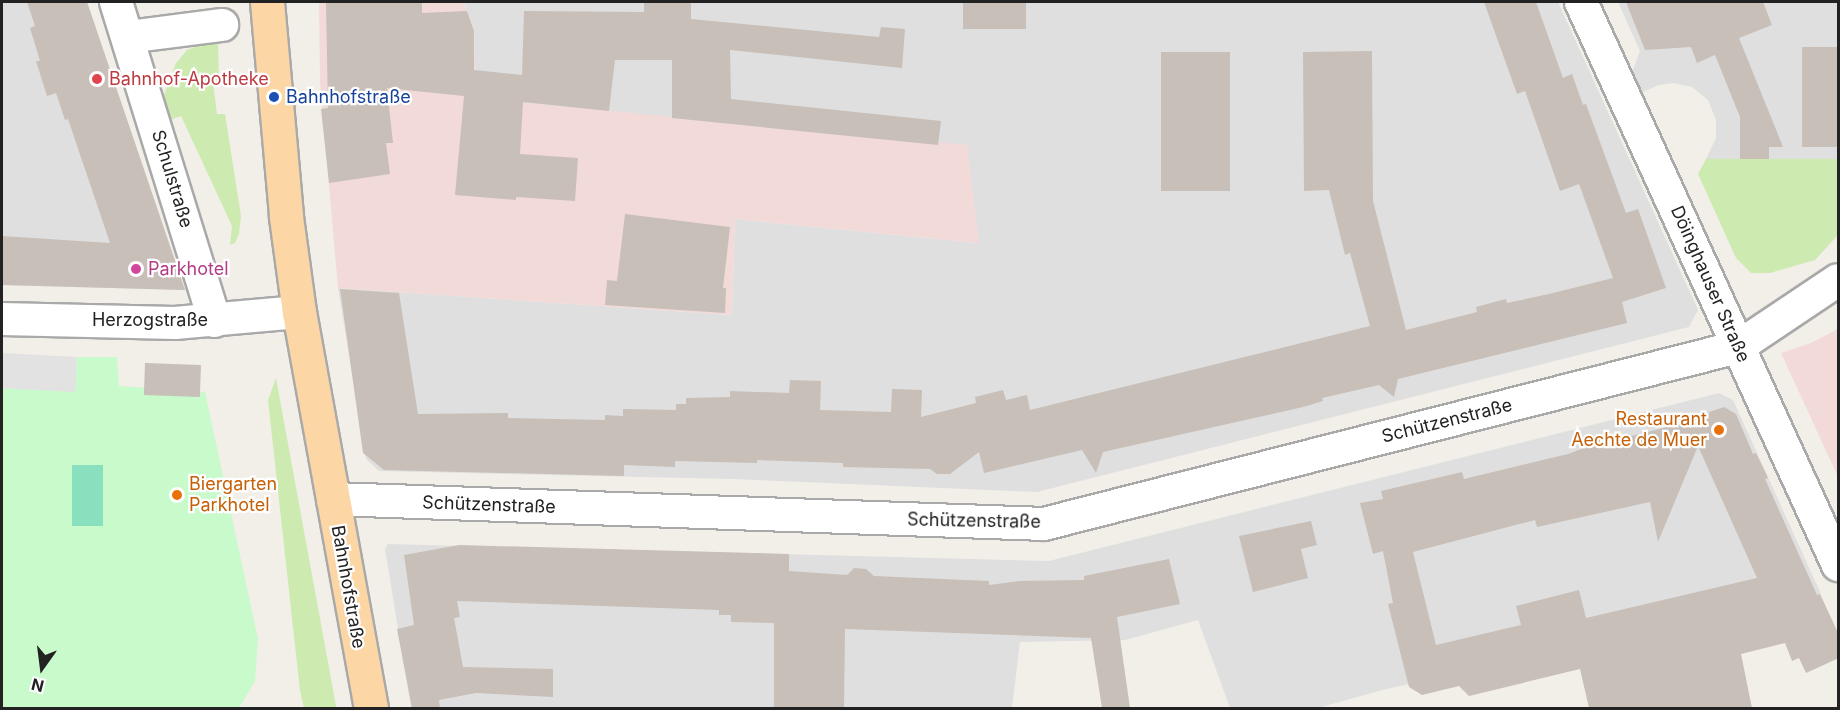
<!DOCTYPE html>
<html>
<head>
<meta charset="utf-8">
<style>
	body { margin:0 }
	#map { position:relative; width:1840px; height:710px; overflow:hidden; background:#f2efe9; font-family:Inter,sans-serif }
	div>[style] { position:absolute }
	.residential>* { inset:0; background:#e0dfdf }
	.commercial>* { inset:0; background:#f2dad9 }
	.grass>* { inset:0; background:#cdebb0 }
	.park>* { inset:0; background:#c8facc }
	.pitch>* { inset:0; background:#88e0be; transform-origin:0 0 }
	.parking>* { inset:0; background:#e2e2e2; transform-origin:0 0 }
	.building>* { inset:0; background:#c7bfb8; transform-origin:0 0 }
	.roads { filter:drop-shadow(2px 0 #a9a9a9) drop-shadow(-2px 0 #a9a9a9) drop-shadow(0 2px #a9a9a9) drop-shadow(0 -2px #a9a9a9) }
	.minor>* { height:32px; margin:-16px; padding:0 16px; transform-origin:16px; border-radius:16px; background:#fff }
	.major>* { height:33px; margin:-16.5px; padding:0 16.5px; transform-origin:16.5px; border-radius:16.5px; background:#fcd6a4 }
	.dots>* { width:16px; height:16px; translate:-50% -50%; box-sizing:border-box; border:3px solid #fff; border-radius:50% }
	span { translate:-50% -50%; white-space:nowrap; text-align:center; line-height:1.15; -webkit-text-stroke:4.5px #fff; paint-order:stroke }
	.health-label { font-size:18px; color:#be3a42 }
	.left { translate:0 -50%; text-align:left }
	.transit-label { font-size:18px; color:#164399 }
	.street-label { font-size:18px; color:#222 }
	.hotel-label { font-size:18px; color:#b23c85 }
	.food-label { font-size:18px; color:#c56008 }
	.right { translate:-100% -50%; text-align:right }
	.frame { position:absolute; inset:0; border:3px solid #222; pointer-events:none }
	.north { position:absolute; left:12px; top:638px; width:60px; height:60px; -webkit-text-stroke:4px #fff; paint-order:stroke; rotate:194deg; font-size:16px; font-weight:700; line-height:24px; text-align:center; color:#222 }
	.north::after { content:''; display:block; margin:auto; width:21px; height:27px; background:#222; clip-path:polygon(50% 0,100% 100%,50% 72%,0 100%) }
</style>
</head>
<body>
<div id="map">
	<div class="residential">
		<div style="clip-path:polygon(2px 2px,87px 2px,185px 290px,2px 285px)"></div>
		<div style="clip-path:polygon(464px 2px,1558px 2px,1698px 310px,1689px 327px,1037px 492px,732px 479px,379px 471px,366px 459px,338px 288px,732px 315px,735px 219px,978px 243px,476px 98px,474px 31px)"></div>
		<div style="clip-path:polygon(1618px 2px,1838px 2px,1838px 159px,1706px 159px,1716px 138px,1716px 120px,1708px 100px,1692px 87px,1673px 83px,1659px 85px,1638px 94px,1630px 78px,1640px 51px)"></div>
		<div style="clip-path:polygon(1719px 393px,1733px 400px,1821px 594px,1382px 690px,1318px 708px,1230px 708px,1198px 620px,1125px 640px,1020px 642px,1012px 708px,411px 708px,385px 549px,388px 544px,1049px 561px)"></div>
	</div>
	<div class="commercial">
		<div style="clip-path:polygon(319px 2px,464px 2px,474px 31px,477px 98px,967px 145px,979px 243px,735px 219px,732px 315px,338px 288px,320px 82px)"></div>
		<div style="clip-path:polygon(1838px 329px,1838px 477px,1781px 353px,1811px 343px)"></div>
	</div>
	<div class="grass">
		<div style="clip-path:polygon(218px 42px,219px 81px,213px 82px,217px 114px,225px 114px,241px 216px,239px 234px,235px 243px,230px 245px,232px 226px,181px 116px,165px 122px,162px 100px,176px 63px,187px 50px,200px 45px)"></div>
		<div style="clip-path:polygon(1706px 159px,1838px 159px,1838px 235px,1815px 260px,1770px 273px,1751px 273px,1736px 258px,1698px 174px)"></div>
		<div style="clip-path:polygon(276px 378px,336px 706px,337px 708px,304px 708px,300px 691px,268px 400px)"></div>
	</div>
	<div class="park">
		<div style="clip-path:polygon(77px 357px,117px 357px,119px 386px,205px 392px,258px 639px,255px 681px,239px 708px,2px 708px,2px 388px,74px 391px)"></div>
	</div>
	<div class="pitch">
		<div style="left:72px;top:465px;width:31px;height:61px"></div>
	</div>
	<div class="parking">
		<div style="left:2px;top:353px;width:75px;height:35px;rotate:3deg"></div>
	</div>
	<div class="building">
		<div style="clip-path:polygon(27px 2px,87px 2px,185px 290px,2px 285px,2px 236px,110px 243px,68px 119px,65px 120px,56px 93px,47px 96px,36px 61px,40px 61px,30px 28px,35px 26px)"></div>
		<div style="clip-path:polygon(326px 2px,422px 2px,422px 13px,467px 11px,474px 31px,474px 70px,522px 75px,524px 11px,644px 12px,644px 2px,691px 2px,691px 19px,879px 37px,881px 27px,905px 29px,902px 68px,730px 50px,731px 99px,941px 121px,938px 145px,672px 118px,672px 60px,615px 60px,609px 111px,523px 102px,520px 154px,578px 158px,575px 201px,516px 197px,516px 200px,455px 195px,464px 96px,387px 88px,393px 143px,386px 143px,390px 174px,329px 183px,321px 109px,328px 108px)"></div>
		<div style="left:963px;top:2px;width:63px;height:27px"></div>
		<div style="clip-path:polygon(1484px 2px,1536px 2px,1563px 78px,1572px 74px,1583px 105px,1586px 104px,1626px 213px,1638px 209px,1666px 288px,1622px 302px,1627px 323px,1398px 379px,1394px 397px,1379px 385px,1322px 398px,1323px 401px,1303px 407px,1103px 452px,1096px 473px,1082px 450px,984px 473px,979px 452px,950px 474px,937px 474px,930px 469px,843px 467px,843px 463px,757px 460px,757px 463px,675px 461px,675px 467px,624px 465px,624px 476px,384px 470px,363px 453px,340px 289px,399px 293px,418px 414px,508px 413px,508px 418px,605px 420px,605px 415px,623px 416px,623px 409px,676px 410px,676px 404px,686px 404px,686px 398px,730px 397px,730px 391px,789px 393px,790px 380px,821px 381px,820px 410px,891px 412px,892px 389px,922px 390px,921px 417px,976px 403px,975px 397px,1003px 390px,1006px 400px,1027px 395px,1030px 410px,1370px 326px,1350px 253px,1345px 255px,1329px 190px,1304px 191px,1303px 52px,1372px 51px,1373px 201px,1406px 330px,1477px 312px,1476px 307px,1506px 299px,1507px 303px,1549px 294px,1613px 278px,1579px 184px,1560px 191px,1525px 91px,1517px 94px)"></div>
		<div style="clip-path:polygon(1626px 2px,1763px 2px,1772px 25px,1739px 38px,1783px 147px,1769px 147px,1769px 159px,1740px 159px,1740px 117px,1715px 55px,1697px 63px,1691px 47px,1645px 50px)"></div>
		<div style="left:1802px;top:47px;width:37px;height:100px"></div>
		<div style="left:1161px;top:52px;width:69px;height:139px"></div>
		<div style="clip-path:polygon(625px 214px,730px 227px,723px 288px,726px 288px,725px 313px,605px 305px,607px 280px,617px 281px)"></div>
		<div style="left:145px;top:363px;width:56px;height:32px;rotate:2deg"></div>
		<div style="clip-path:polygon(evenodd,1724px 407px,1736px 414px,1753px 454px,1756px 453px,1768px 478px,1765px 479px,1817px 595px,1820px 594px,1839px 635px,1839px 658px,1806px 673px,1799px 658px,1792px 661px,1785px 643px,1741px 654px,1752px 708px,1589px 708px,1580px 669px,1469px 696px,1459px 686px,1422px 695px,1409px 687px,1388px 604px,1393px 603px,1383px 551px,1373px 554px,1360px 503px,1383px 499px,1381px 491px,1462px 472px,1464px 479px,1568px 454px,1584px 448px,1587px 439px,1602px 436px,1608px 442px,1687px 422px,1686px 420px,1724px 407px,1698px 446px,1757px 578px,1586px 618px,1579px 590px,1516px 606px,1521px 625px,1436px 645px,1413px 552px,1535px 520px,1537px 527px,1650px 502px,1658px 542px,1698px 446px)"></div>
		<div style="clip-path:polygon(1311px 521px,1317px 545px,1301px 549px,1308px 578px,1253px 592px,1239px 536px)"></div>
		<div style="clip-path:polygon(459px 545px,789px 554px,789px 571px,847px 575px,854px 568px,866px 569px,874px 576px,989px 581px,989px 585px,1019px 581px,1084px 580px,1084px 576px,1169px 559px,1180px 604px,1117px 617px,1130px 708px,1102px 708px,1091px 638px,845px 629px,844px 708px,774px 708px,774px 623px,731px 622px,731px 615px,719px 615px,719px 610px,457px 601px,460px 617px,454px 618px,463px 667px,553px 669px,553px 697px,476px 693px,439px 700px,440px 708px,412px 708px,397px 629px,414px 625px,404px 555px)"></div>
	</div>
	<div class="roads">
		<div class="minor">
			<div style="left:116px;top:2px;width:334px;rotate:72.8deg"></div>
			<div style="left:1581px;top:2px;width:619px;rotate:65.46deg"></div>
			<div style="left:128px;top:37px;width:95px;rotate:-7.3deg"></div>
			<div style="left:2px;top:319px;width:173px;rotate:1.3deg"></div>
			<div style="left:175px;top:323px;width:124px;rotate:-5.1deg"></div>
			<div style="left:333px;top:499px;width:711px;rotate:2.01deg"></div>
			<div style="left:1044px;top:524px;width:716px;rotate:-14.31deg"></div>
			<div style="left:1738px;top:347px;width:120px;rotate:-33.8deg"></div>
		</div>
		<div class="major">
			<div style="left:267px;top:2px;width:216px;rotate:84.9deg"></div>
			<div style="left:286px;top:217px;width:96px;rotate:82.2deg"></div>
			<div style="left:299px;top:312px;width:402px;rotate:79.7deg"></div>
		</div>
	</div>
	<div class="dots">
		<div style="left:97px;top:79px;background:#e0444e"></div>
		<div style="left:274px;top:97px;background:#1a4fb4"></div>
		<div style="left:136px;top:269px;background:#d1479c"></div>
		<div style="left:1719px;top:430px;background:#e8710a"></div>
		<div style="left:177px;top:495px;background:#e8710a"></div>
	</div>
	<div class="health-label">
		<span class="left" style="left:109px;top:79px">Bahnhof-Apotheke</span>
	</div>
	<div class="transit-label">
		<span class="left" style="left:286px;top:97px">Bahnhofstraße</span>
	</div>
	<div class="street-label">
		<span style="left:172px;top:179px;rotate:73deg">Schulstraße</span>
		<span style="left:1710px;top:284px;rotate:66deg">Döinghauser Straße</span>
		<span style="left:150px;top:320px">Herzogstraße</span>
		<span style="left:1447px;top:421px;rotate:-14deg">Schützenstraße</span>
		<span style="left:489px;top:505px;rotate:2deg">Schützenstraße</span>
		<span style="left:974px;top:521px;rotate:1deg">Schützenstraße</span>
		<span style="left:348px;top:587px;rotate:80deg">Bahnhofstraße</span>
	</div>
	<div class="hotel-label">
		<span class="left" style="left:148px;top:269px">Parkhotel</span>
	</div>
	<div class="food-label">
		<span class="right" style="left:1707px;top:430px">Restaurant<br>Aechte de Muer</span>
		<span class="left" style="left:189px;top:495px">Biergarten<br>Parkhotel</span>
	</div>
	<div class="frame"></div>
	<div class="north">N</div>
</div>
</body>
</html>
